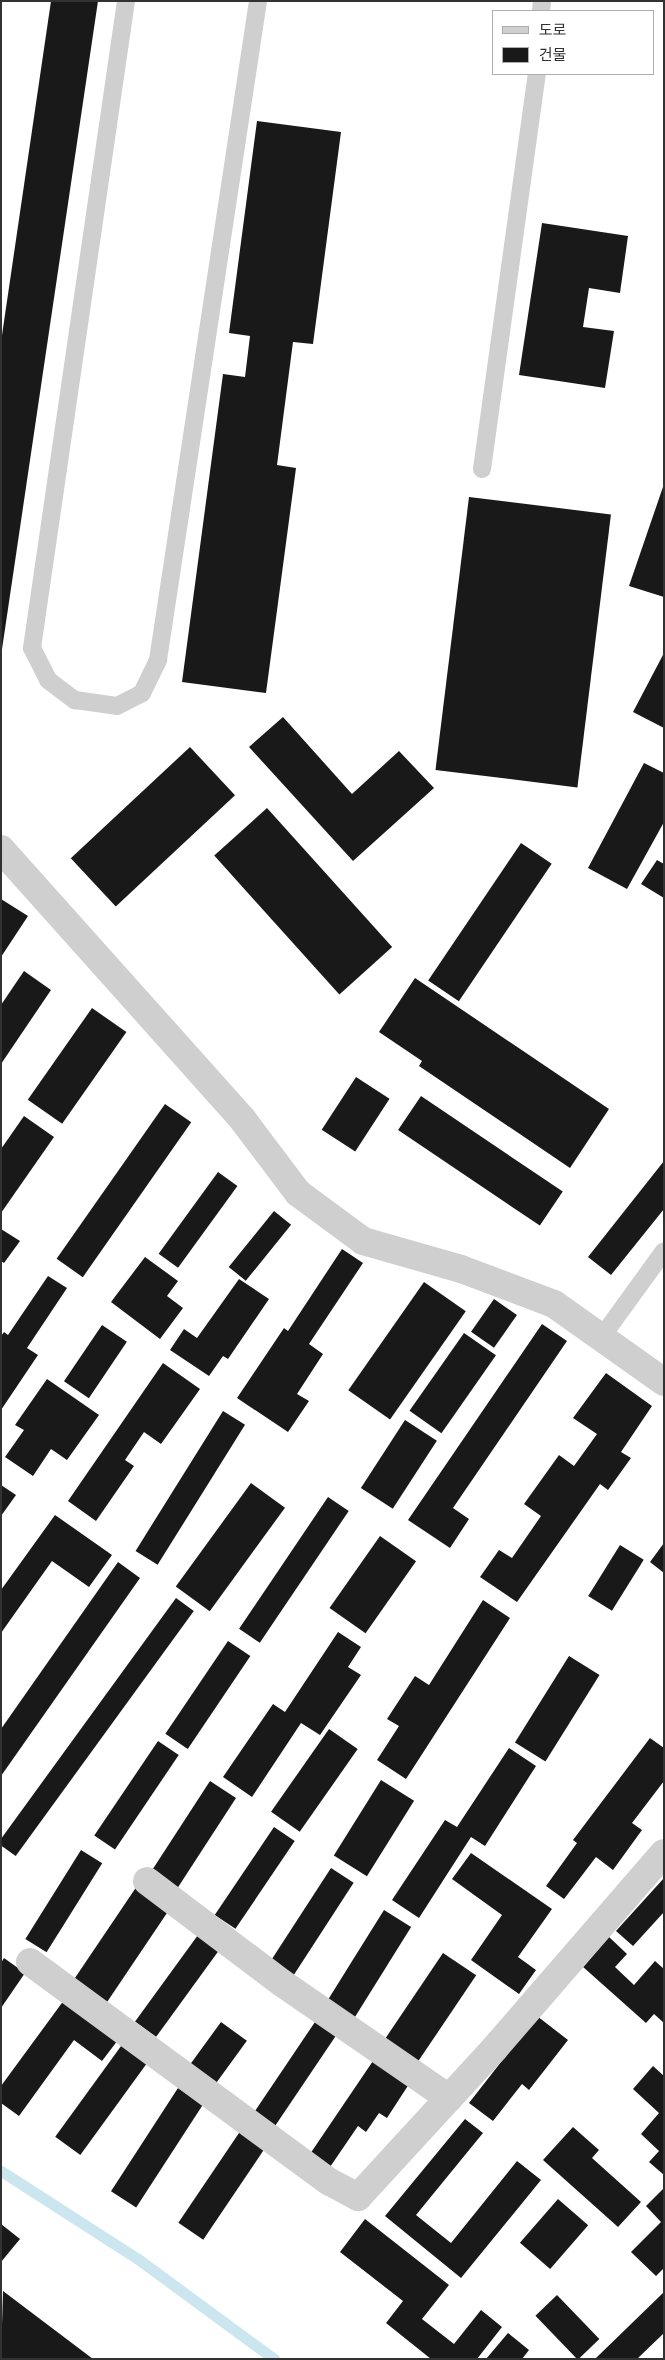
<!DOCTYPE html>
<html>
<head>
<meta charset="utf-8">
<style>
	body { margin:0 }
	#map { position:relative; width:665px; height:2360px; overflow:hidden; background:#fff; font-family:Overpass,"Noto Sans KR",sans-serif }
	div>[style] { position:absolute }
	.stream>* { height:11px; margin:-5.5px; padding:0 5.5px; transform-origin:5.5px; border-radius:5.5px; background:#cce6f0 }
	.building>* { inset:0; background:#191919; transform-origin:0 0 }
	.service>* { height:18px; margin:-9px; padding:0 9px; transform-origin:9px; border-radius:9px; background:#cfcfcf }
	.minor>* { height:28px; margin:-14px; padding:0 14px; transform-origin:14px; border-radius:14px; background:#cfcfcf }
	span { translate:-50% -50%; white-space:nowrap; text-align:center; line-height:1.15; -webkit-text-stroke:5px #fff; paint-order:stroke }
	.frame { position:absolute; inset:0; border:2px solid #323232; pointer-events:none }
	.legend { position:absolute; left:492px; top:10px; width:162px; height:65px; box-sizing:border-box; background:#fff; border:1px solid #adadad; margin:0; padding:6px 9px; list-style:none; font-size:15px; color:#323232 }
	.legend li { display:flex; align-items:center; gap:10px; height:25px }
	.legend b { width:25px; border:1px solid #adadad }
</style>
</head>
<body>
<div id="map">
	<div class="stream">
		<div style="left:1px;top:2171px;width:163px;rotate:32.7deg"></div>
		<div style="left:138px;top:2259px;width:169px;rotate:36.3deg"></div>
	</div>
	<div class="building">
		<div style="clip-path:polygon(51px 1px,98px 1px,1px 656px,1px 342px)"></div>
		<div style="clip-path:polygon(257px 121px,341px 132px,313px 344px,293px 342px,277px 465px,296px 468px,266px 693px,182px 682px,223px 374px,245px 377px,250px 336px,229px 333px)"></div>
		<div style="clip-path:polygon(542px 223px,628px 236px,620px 293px,589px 288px,583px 327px,614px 331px,605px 388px,519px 375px)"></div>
		<div style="clip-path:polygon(664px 484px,664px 597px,629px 586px)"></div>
		<div style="left:469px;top:497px;width:143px;height:275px;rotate:7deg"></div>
		<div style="clip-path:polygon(664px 653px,664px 728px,633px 712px)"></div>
		<div style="clip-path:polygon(283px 717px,352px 794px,399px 751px,434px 788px,353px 861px,249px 747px)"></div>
		<div style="left:190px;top:747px;width:66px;height:163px;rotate:47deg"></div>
		<div style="clip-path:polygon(644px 763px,664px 773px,664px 822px,627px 889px,588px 868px)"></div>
		<div style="left:267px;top:808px;width:187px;height:71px;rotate:48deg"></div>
		<div style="left:521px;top:843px;width:37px;height:166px;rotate:34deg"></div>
		<div style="clip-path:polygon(657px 860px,664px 864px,664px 898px,641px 884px)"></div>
		<div style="clip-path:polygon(1px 899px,28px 916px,1px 957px)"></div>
		<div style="clip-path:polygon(24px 971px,51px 990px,1px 1064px,1px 1005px)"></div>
		<div style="clip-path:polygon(415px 978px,609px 1109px,570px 1168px,419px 1066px,422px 1061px,379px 1032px)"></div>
		<div style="left:92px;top:1008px;width:42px;height:112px;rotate:35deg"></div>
		<div style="left:356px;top:1077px;width:40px;height:63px;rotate:33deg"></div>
		<div style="left:421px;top:1096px;width:171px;height:41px;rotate:34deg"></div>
		<div style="left:165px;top:1104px;width:32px;height:189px;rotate:35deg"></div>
		<div style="clip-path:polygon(24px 1116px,54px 1137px,1px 1213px,1px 1149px)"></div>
		<div style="clip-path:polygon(664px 1161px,664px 1209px,611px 1275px,588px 1257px)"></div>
		<div style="left:218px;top:1172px;width:24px;height:101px;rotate:36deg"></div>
		<div style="left:274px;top:1211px;width:22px;height:72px;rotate:39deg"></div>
		<div style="clip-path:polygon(1px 1229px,20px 1241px,4px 1263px,1px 1261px)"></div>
		<div style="clip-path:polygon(342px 1249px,363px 1263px,309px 1344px,323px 1354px,297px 1394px,309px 1401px,288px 1432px,237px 1398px,284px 1328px,288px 1331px)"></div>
		<div style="clip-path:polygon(145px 1257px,178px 1281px,167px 1296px,183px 1308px,160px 1339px,111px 1302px)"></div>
		<div style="clip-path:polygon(48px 1276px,67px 1288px,27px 1348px,38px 1355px,1px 1410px,1px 1336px,4px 1332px,8px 1335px)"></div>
		<div style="clip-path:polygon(239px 1279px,269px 1299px,228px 1359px,223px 1356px,209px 1376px,170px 1350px,184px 1329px,197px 1338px)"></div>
		<div style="left:424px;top:1282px;width:51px;height:132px;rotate:35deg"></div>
		<div style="left:494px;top:1299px;width:28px;height:40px;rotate:35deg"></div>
		<div style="clip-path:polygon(542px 1324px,567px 1341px,453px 1508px,469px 1519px,450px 1548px,408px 1520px)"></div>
		<div style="left:102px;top:1325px;width:30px;height:68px;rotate:34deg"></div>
		<div style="left:464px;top:1333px;width:39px;height:95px;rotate:35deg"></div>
		<div style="clip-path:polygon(163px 1363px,200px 1389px,161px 1444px,144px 1432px,125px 1460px,134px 1466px,96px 1521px,68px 1501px)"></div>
		<div style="clip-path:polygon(606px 1373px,652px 1406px,621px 1452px,631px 1458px,608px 1490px,600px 1484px,517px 1602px,480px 1577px,499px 1550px,512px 1558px,541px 1516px,524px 1504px,559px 1455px,574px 1466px,597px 1434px,573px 1418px)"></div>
		<div style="clip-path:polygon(47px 1379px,99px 1415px,67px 1460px,51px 1449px,33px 1476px,5px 1457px,24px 1430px,15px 1425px)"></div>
		<div style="left:223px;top:1411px;width:26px;height:165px;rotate:32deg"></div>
		<div style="left:405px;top:1420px;width:38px;height:81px;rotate:33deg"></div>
		<div style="left:251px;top:1483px;width:42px;height:128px;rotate:36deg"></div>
		<div style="clip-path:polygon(1px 1485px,16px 1495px,1px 1516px)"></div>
		<div style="left:328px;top:1497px;width:25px;height:159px;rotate:34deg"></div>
		<div style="clip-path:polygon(55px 1515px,112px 1555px,89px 1587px,52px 1561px,1px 1633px,1px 1590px)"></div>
		<div style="left:380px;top:1536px;width:44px;height:88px;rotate:35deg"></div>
		<div style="clip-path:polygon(664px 1543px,664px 1573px,650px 1562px)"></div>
		<div style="left:620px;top:1545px;width:28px;height:60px;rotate:32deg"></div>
		<div style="clip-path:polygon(118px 1562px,140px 1578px,1px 1776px,1px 1729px)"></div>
		<div style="left:176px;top:1598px;width:22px;height:303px;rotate:36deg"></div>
		<div style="clip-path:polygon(483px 1600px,510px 1618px,406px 1779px,377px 1760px,399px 1726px,387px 1719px,415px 1676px,429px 1685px)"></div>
		<div style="clip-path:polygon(338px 1632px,361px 1647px,348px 1667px,361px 1675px,320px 1735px,301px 1723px,252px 1797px,223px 1777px,273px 1704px,285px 1712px)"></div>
		<div style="left:228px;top:1641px;width:27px;height:112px;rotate:34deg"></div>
		<div style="left:569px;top:1656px;width:36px;height:102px;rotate:32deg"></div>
		<div style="left:329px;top:1729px;width:35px;height:101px;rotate:35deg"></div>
		<div style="clip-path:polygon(650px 1738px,664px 1748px,664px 1781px,632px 1823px,642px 1830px,613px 1870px,596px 1857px,564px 1899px,546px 1886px,577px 1843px,573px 1840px)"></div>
		<div style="left:158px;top:1741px;width:25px;height:114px;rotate:34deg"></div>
		<div style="clip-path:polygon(509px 1748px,536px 1766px,485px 1846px,471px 1837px,419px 1918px,392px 1900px,445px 1820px,457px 1827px)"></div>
		<div style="left:381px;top:1780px;width:39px;height:89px;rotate:32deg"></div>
		<div style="left:210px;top:1781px;width:31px;height:110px;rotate:33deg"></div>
		<div style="left:274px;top:1827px;width:25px;height:106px;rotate:34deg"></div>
		<div style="left:81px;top:1850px;width:25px;height:105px;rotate:32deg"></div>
		<div style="clip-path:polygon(471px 1853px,552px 1909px,518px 1957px,536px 1970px,519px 1994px,471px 1960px,502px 1915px,452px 1879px)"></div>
		<div style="left:331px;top:1868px;width:27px;height:112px;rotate:33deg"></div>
		<div style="clip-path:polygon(664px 1878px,664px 1912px,633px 1946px,616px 1931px)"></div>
		<div style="left:137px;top:1886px;width:40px;height:114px;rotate:34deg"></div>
		<div style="left:384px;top:1910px;width:32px;height:109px;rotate:32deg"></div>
		<div style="left:198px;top:1935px;width:26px;height:107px;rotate:36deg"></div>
		<div style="clip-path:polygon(608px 1936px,627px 1954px,615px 1967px,634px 1985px,655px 1961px,664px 1969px,664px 2023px,654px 2014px,646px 2023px,582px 1966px)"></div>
		<div style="left:443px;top:1953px;width:40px;height:104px;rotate:34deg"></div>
		<div style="clip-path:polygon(4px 1958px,25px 1973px,1px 2008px,1px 1963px)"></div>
		<div style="clip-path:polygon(67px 1996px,121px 2036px,102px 2061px,74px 2040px,19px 2116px,1px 2103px,1px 2086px)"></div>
		<div style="clip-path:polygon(537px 2016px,568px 2040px,529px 2090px,522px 2084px,493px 2121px,469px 2103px)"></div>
		<div style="left:317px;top:2019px;width:25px;height:113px;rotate:34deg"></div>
		<div style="left:221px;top:2022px;width:32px;height:56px;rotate:36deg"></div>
		<div style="left:124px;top:2042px;width:31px;height:117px;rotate:36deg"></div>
		<div style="clip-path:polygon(375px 2058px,411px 2081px,387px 2118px,379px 2113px,366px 2132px,358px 2126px,330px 2167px,310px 2154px)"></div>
		<div style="clip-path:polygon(653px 2066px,664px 2076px,664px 2175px,649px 2162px,659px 2151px,641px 2134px,659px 2113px,633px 2089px)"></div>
		<div style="left:178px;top:2088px;width:30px;height:123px;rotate:33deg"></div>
		<div style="clip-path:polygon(465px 2119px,483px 2133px,416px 2215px,451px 2243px,517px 2161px,541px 2180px,461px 2278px,385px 2216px)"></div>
		<div style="clip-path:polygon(573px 2127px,599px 2150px,592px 2158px,641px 2202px,618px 2227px,543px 2160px)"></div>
		<div style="left:241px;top:2130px;width:30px;height:112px;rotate:34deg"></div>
		<div style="clip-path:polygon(664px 2188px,664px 2268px,656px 2276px,631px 2252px,661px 2222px,646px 2206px)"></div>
		<div style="left:558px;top:2199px;width:40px;height:58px;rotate:41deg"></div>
		<div style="clip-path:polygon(365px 2219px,449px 2285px,422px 2319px,454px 2344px,481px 2310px,502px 2327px,477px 2359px,431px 2359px,386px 2323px,403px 2301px,340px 2252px)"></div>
		<div style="clip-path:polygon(1px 2224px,20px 2239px,1px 2262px)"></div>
		<div style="clip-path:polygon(3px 2291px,93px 2359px,1px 2359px)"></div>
		<div style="clip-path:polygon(664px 2292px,664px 2333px,637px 2359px,595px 2359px)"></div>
		<div style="left:557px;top:2295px;width:61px;height:30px;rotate:46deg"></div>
		<div style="clip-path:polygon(508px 2333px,529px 2350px,522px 2359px,486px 2359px)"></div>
	</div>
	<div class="service">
		<div style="left:126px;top:1px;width:654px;rotate:98.27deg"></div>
		<div style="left:32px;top:648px;width:36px;rotate:63deg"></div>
		<div style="left:48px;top:680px;width:34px;rotate:37deg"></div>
		<div style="left:75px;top:700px;width:42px;rotate:8.1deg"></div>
		<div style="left:117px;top:706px;width:28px;rotate:-27deg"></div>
		<div style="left:142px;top:693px;width:37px;rotate:-64deg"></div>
		<div style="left:158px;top:660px;width:667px;rotate:-81.37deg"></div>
		<div style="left:541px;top:11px;width:10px;rotate:-84deg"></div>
		<div style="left:482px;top:469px;width:399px;rotate:-82.1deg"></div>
		<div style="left:601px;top:1338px;width:107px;rotate:-54.1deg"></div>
	</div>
	<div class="minor">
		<div style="left:1px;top:849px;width:363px;rotate:48.2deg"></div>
		<div style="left:243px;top:1120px;width:91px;rotate:53deg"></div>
		<div style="left:298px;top:1193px;width:81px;rotate:36.4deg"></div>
		<div style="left:363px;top:1241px;width:102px;rotate:15.9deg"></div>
		<div style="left:461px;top:1269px;width:99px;rotate:20.6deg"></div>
		<div style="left:554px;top:1304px;width:135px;rotate:35.3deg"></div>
		<div style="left:147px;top:1881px;width:169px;rotate:37.1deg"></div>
		<div style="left:282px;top:1983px;width:203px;rotate:34.6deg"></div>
		<div style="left:30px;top:1962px;width:372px;rotate:36.3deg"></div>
		<div style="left:330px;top:2182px;width:32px;rotate:28deg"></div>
		<div style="left:358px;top:2197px;width:201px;rotate:-47.4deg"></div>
		<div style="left:494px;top:2049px;width:259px;rotate:-49.1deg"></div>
	</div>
	<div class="frame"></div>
	<ul class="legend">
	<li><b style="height:6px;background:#cfcfcf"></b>도로</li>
	<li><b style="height:14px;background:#191919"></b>건물</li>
	</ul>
</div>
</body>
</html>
